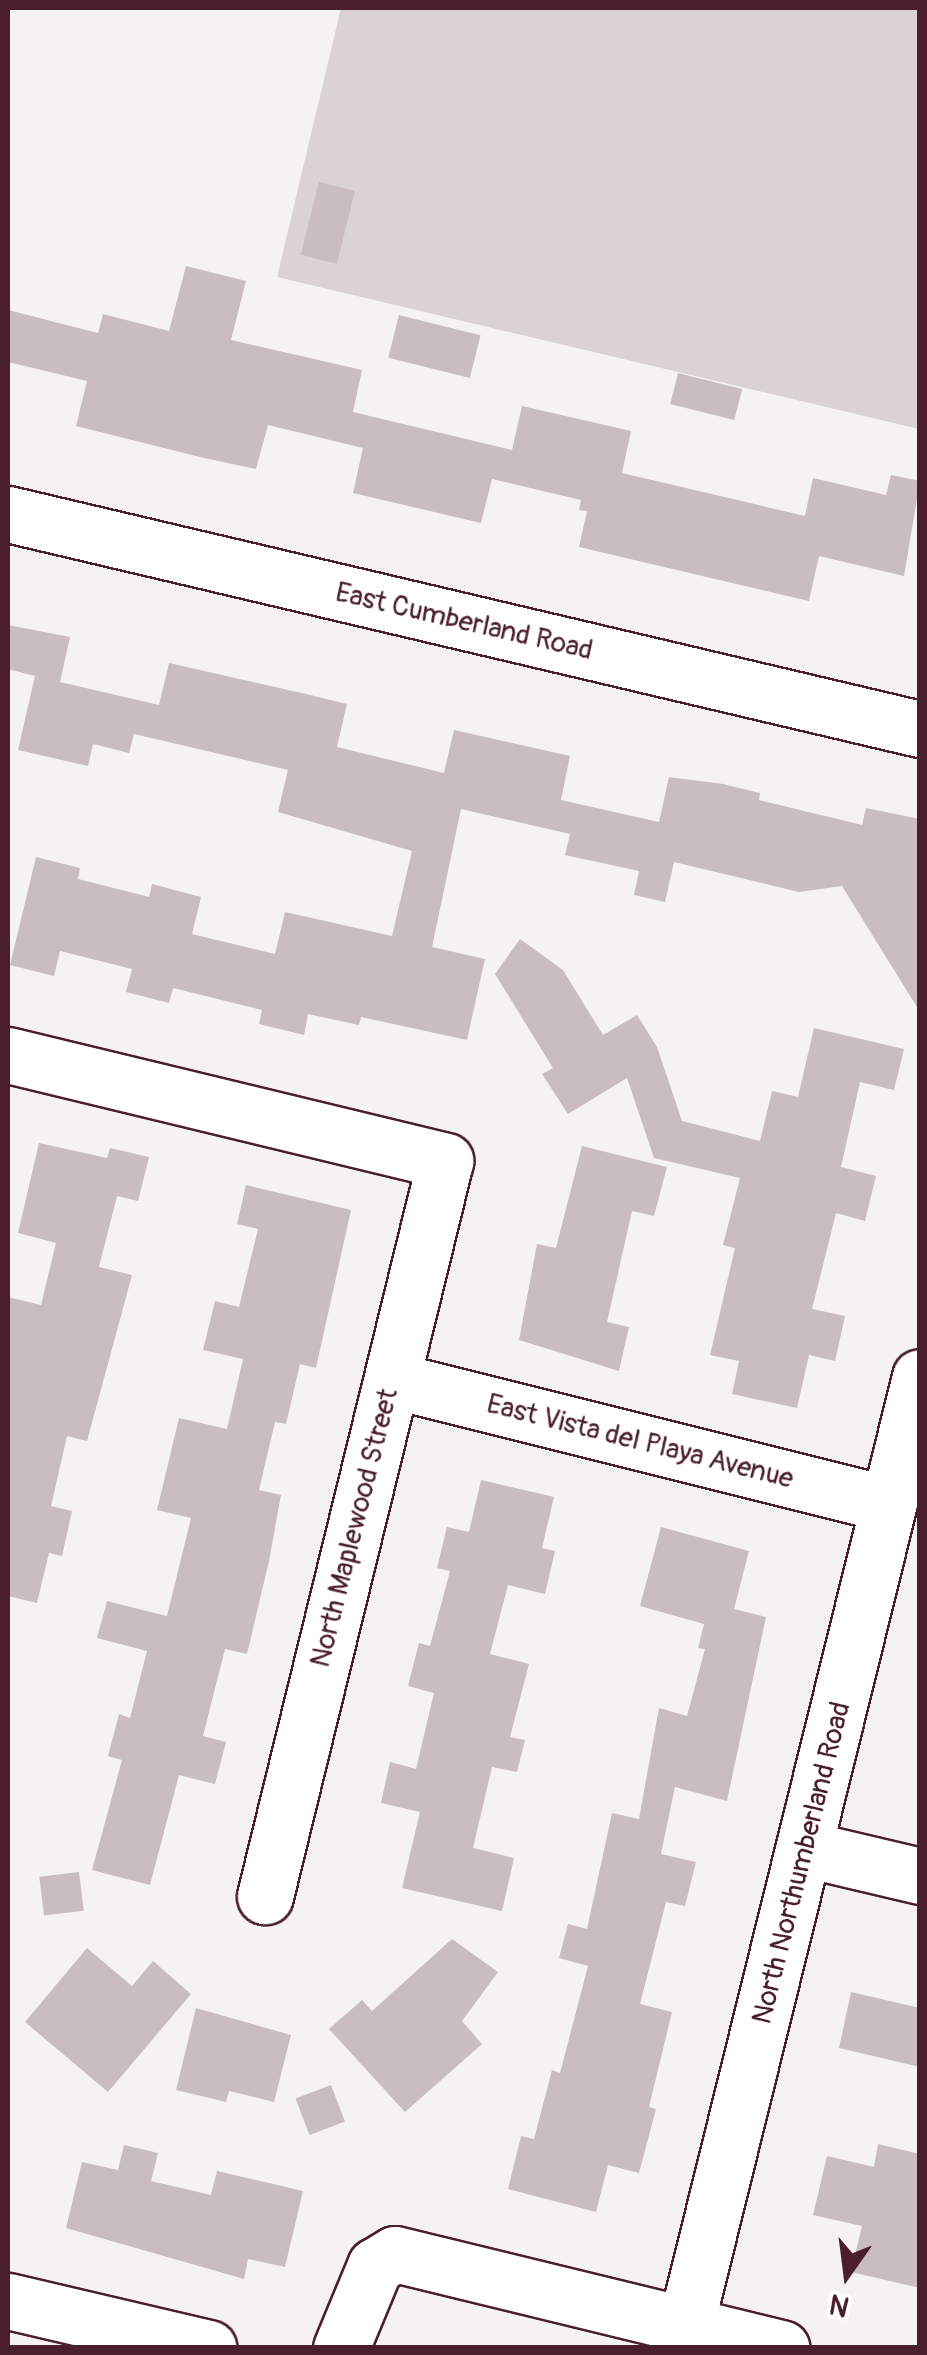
<!DOCTYPE html>
<html>
<head>
<meta charset="utf-8">
<style>
	body { margin:0 }
	#map { position:relative; width:927px; height:2355px; overflow:hidden; background:#f4f2f2; font-family:Pangolin,sans-serif }
	div>[style] { position:absolute }
	.green>* { inset:0; background:#dbd2d5 }
	.building>* { inset:0; background:#cabdc1; transform-origin:0 0 }
	.roads { filter:drop-shadow(2px 0 #4a1f2b) drop-shadow(-2px 0 #4a1f2b) drop-shadow(0 2px #4a1f2b) drop-shadow(0 -2px #4a1f2b) }
	.minor>* { height:55px; margin:-27.5px; padding:0 27.5px; transform-origin:27.5px; border-radius:27.5px; background:#fff }
	span { translate:-50% -50%; white-space:nowrap; text-align:center; line-height:1.15; -webkit-text-stroke:8px #fff; paint-order:stroke }
	.street-label { font-size:28px; color:#4a1f2b }
	.frame { position:absolute; inset:0; border:10px solid #4a1f2b; pointer-events:none }
	.north { position:absolute; left:797px; top:2225px; width:100px; height:100px; -webkit-text-stroke:8px #fff; paint-order:stroke; rotate:194deg; font-size:28px; font-weight:700; line-height:40px; text-align:center; color:#4a1f2b }
	.north::after { content:''; display:block; margin:auto; width:35px; height:45px; background:#4a1f2b; clip-path:polygon(50% 0,100% 100%,50% 72%,0 100%) }
</style>
</head>
<body>
<div id="map">
	<div class="green">
		<div style="clip-path:polygon(341px 8px,919px 8px,919px 429px,277px 277px)"></div>
	</div>
	<div class="building">
		<div style="left:319px;top:182px;width:37px;height:75px;rotate:14deg"></div>
		<div style="clip-path:polygon(186px 266px,246px 281px,231px 340px,362px 370px,353px 412px,512px 450px,522px 406px,631px 431px,622px 473px,805px 516px,813px 478px,886px 495px,891px 475px,920px 481px,904px 576px,819px 556px,809px 601px,579px 547px,587px 511px,579px 510px,581px 500px,492px 479px,481px 523px,353px 493px,363px 448px,268px 425px,256px 469px,204px 458px,76px 426px,87px 381px,8px 362px,8px 310px,98px 333px,103px 314px,169px 331px)"></div>
		<div style="left:399px;top:315px;width:84px;height:44px;rotate:14deg"></div>
		<div style="left:678px;top:373px;width:66px;height:32px;rotate:14deg"></div>
		<div style="clip-path:polygon(8px 625px,70px 637px,60px 682px,159px 705px,169px 663px,306px 694px,347px 704px,337px 747px,444px 773px,454px 730px,570px 756px,561px 800px,659px 822px,669px 777px,723px 784px,760px 793px,759px 800px,862px 825px,866px 808px,920px 819px,920px 1012px,842px 886px,799px 892px,674px 862px,665px 902px,634px 895px,639px 871px,565px 855px,570px 834px,461px 809px,432px 947px,485px 959px,467px 1040px,361px 1017px,359px 1025px,308px 1014px,304px 1035px,259px 1024px,262px 1010px,173px 988px,169px 1003px,126px 992px,132px 969px,60px 951px,54px 976px,10px 965px,36px 857px,80px 868px,78px 879px,149px 897px,152px 884px,201px 897px,192px 934px,275px 954px,285px 912px,392px 936px,412px 851px,278px 812px,288px 770px,134px 734px,129px 753px,93px 744px,88px 766px,18px 750px,35px 676px,8px 669px)"></div>
		<div style="clip-path:polygon(520px 939px,563px 970px,603px 1035px,637px 1015px,657px 1047px,682px 1121px,760px 1141px,772px 1091px,798px 1097px,814px 1028px,904px 1049px,894px 1090px,860px 1082px,841px 1167px,876px 1176px,865px 1221px,836px 1213px,812px 1309px,845px 1316px,835px 1361px,809px 1355px,797px 1408px,732px 1394px,739px 1361px,710px 1355px,735px 1248px,723px 1245px,740px 1178px,654px 1158px,627px 1078px,568px 1114px,542px 1074px,553px 1068px,495px 974px)"></div>
		<div style="clip-path:polygon(39px 1143px,107px 1158px,110px 1148px,149px 1157px,138px 1201px,117px 1196px,99px 1267px,132px 1275px,87px 1441px,67px 1436px,51px 1506px,72px 1511px,62px 1556px,49px 1553px,37px 1603px,8px 1596px,8px 1297px,41px 1305px,56px 1243px,18px 1233px)"></div>
		<div style="clip-path:polygon(582px 1146px,667px 1167px,654px 1216px,632px 1211px,607px 1322px,629px 1327px,619px 1371px,519px 1340px,537px 1244px,556px 1248px)"></div>
		<div style="clip-path:polygon(246px 1185px,351px 1210px,316px 1368px,300px 1364px,286px 1424px,275px 1422px,259px 1490px,281px 1495px,269px 1561px,247px 1654px,225px 1649px,203px 1736px,226px 1742px,215px 1784px,179px 1775px,150px 1885px,92px 1870px,122px 1760px,108px 1756px,119px 1714px,130px 1718px,147px 1651px,97px 1638px,107px 1601px,167px 1616px,191px 1518px,157px 1510px,179px 1418px,227px 1429px,243px 1359px,203px 1350px,215px 1301px,239px 1307px,258px 1229px,237px 1224px)"></div>
		<div style="clip-path:polygon(481px 1480px,554px 1497px,542px 1548px,555px 1551px,545px 1594px,508px 1585px,490px 1654px,529px 1664px,510px 1737px,525px 1740px,517px 1772px,492px 1767px,473px 1848px,514px 1858px,502px 1911px,402px 1888px,420px 1812px,381px 1803px,390px 1762px,416px 1769px,434px 1693px,408px 1686px,419px 1643px,430px 1646px,450px 1571px,437px 1568px,447px 1527px,469px 1532px)"></div>
		<div style="clip-path:polygon(661px 1527px,749px 1551px,734px 1609px,766px 1617px,727px 1801px,675px 1787px,661px 1854px,696px 1862px,685px 1906px,666px 1902px,640px 2004px,672px 2012px,649px 2107px,656px 2109px,639px 2173px,608px 2165px,596px 2212px,508px 2189px,521px 2136px,534px 2139px,552px 2070px,560px 2073px,588px 1966px,559px 1958px,568px 1924px,587px 1929px,612px 1813px,639px 1819px,659px 1708px,687px 1716px,705px 1649px,698px 1648px,704px 1624px,640px 1606px)"></div>
		<div style="left:79px;top:1872px;width:39px;height:40px;rotate:83deg"></div>
		<div style="clip-path:polygon(452px 1939px,498px 1972px,462px 2021px,482px 2044px,405px 2112px,329px 2029px,362px 2000px,372px 2011px)"></div>
		<div style="clip-path:polygon(87px 1948px,132px 1986px,153px 1961px,191px 1994px,108px 2092px,25px 2022px)"></div>
		<div style="clip-path:polygon(851px 1992px,920px 2008px,920px 2067px,839px 2048px)"></div>
		<div style="clip-path:polygon(196px 2008px,291px 2035px,274px 2102px,229px 2091px,226px 2102px,176px 2090px)"></div>
		<div style="left:331px;top:2085px;width:39px;height:38px;rotate:69deg"></div>
		<div style="clip-path:polygon(878px 2144px,920px 2154px,920px 2288px,851px 2272px,862px 2226px,813px 2215px,827px 2156px,874px 2167px)"></div>
		<div style="clip-path:polygon(124px 2145px,158px 2153px,151px 2181px,211px 2195px,217px 2171px,303px 2191px,285px 2267px,248px 2259px,244px 2279px,66px 2228px,82px 2162px,118px 2170px)"></div>
	</div>
	<div class="roads">
		<div class="minor">
			<div style="left:8px;top:514px;width:937px;rotate:13.27deg"></div>
			<div style="left:8px;top:1055px;width:450px;rotate:13.6deg"></div>
			<div style="left:445px;top:1161px;width:757px;rotate:103.76deg"></div>
			<div style="left:392px;top:1380px;width:511px;rotate:14.04deg"></div>
			<div style="left:806px;top:1849px;width:117px;rotate:13.3deg"></div>
			<div style="left:8px;top:2301px;width:206px;rotate:13.2deg"></div>
			<div style="left:341px;top:2348px;width:89px;rotate:-67.5deg"></div>
			<div style="left:375px;top:2266px;width:23px;rotate:-31deg"></div>
			<div style="left:395px;top:2254px;width:398px;rotate:13.7deg"></div>
			<div style="left:680px;top:2348px;width:1000px;rotate:-76.12deg"></div>
		</div>
	</div>
	<div class="street-label">
		<span style="left:464px;top:622px;rotate:13deg">East Cumberland Road</span>
		<span style="left:640px;top:1442px;rotate:14deg">East Vista del Playa Avenue</span>
		<span style="left:355px;top:1528px;rotate:-76deg">North Maplewood Street</span>
		<span style="left:802px;top:1863px;rotate:-76deg">North Northumberland Road</span>
	</div>
	<div class="frame"></div>
	<div class="north">N</div>
</div>
</body>
</html>
